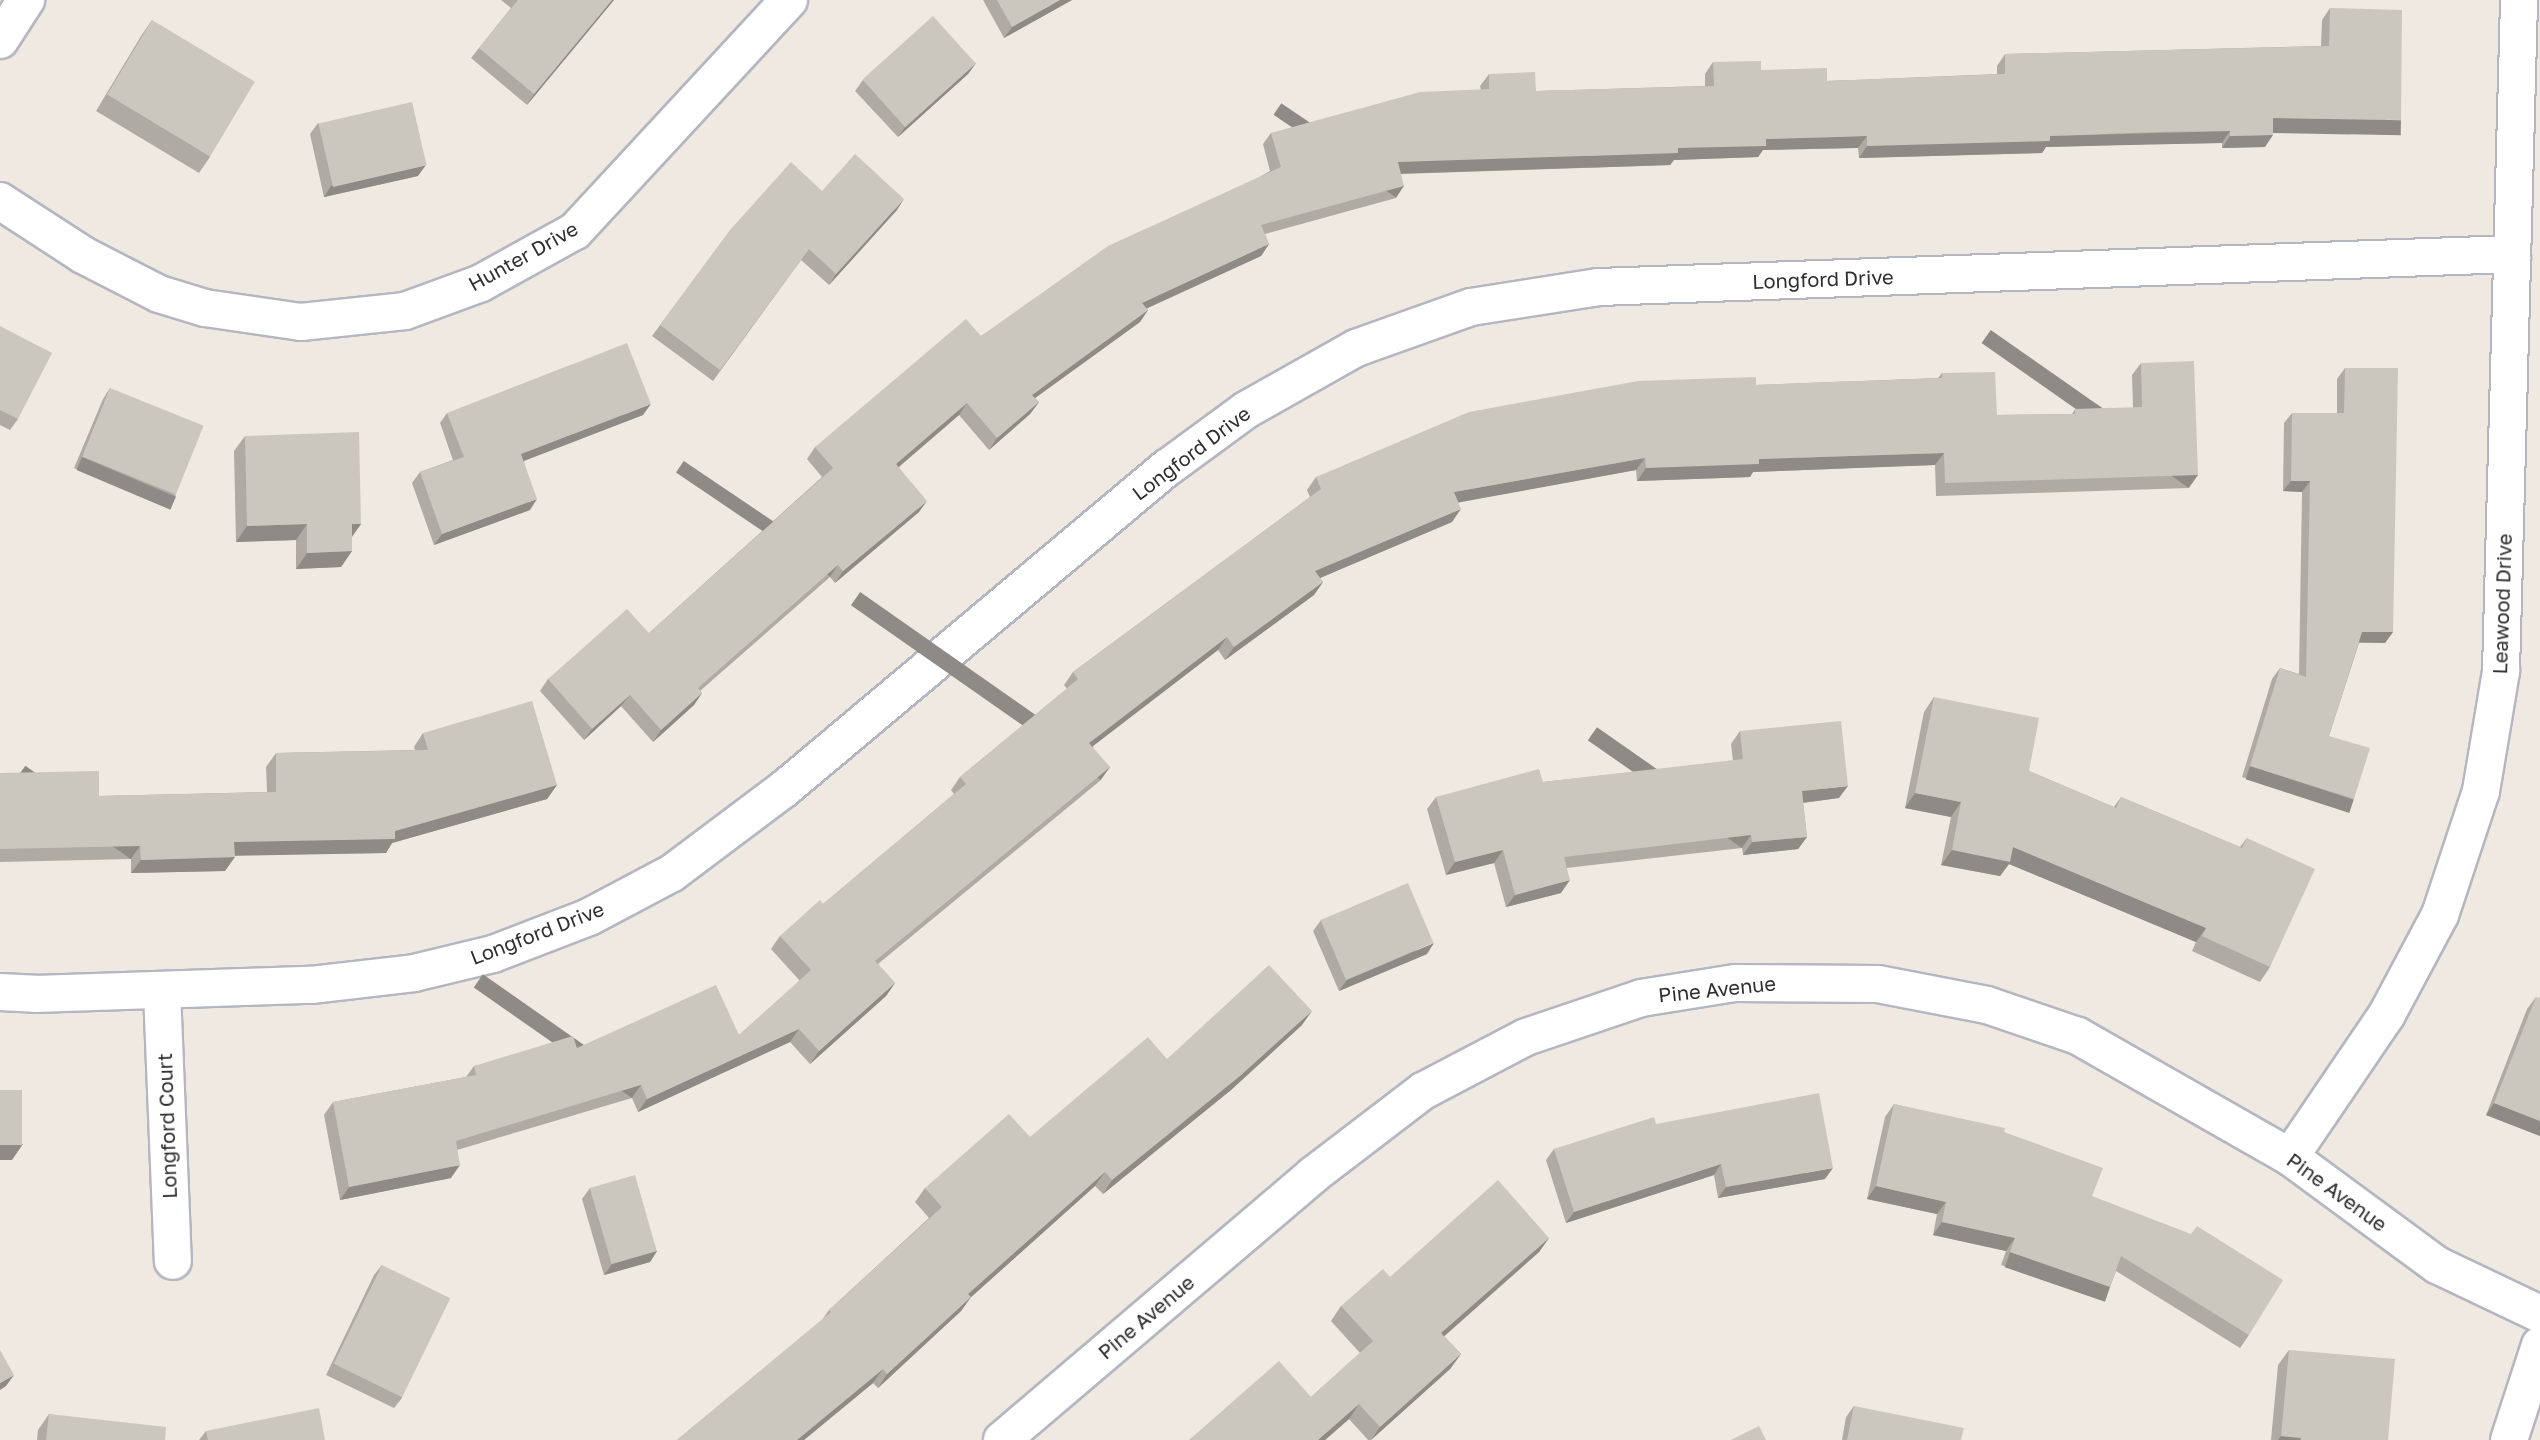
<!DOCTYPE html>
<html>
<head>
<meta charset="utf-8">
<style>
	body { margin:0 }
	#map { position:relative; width:2540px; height:1440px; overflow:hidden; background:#efe9e1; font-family:"Golos Text",sans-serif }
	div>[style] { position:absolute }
	.roads { filter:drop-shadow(2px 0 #b4b7c1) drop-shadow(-2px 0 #b4b7c1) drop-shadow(0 2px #b4b7c1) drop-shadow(0 -2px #b4b7c1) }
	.street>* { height:36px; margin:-18px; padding:0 18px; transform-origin:18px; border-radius:18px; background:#fff }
	.wall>* { inset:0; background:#afaba4 }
	.shaded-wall>* { inset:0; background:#8e8b86; transform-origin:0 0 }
	.building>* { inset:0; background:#cbc7bf; transform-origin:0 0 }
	span { translate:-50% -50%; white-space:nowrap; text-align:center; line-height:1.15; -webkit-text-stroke:6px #fff; paint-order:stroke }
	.street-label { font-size:20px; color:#2e2e2e }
</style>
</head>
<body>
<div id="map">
	<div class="roads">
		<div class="street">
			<div style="left:0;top:40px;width:48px;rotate:-57deg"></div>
			<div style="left:0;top:201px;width:99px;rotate:33deg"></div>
			<div style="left:83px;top:255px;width:85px;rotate:27.2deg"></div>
			<div style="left:159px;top:294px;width:48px;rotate:16.9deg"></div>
			<div style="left:205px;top:308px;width:97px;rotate:8.3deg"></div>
			<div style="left:301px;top:322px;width:105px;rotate:-6deg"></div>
			<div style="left:405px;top:311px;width:81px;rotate:-20.2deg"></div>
			<div style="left:481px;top:283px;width:107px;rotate:-29deg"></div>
			<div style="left:575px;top:231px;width:315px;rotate:-47.2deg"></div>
			<div style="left:162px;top:991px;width:270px;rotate:87.7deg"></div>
			<div style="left:0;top:992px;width:35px;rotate:3deg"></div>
			<div style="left:35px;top:994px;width:276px;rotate:-1.9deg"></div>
			<div style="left:311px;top:985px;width:104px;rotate:-6.6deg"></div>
			<div style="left:414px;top:973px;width:81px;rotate:-13.5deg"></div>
			<div style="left:493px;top:954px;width:103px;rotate:-21.1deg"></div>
			<div style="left:589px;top:917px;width:94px;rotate:-27.9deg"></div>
			<div style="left:672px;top:873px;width:140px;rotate:-36.9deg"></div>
			<div style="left:784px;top:789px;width:500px;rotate:-40deg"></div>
			<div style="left:1167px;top:468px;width:98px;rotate:-36.3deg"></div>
			<div style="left:1246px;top:410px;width:126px;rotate:-29.4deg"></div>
			<div style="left:1356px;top:348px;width:122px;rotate:-19.6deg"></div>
			<div style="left:1471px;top:307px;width:130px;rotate:-8.9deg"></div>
			<div style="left:1599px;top:287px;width:914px;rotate:-2.07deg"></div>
			<div style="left:2290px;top:1157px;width:171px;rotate:-55.8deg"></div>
			<div style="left:2386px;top:1016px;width:115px;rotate:-61.9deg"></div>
			<div style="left:2440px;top:915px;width:131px;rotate:-71.7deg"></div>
			<div style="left:2481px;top:791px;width:122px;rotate:-80.5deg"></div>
			<div style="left:2501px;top:671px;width:671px;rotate:-88.46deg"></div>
			<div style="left:1002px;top:1440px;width:409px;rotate:-40.4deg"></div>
			<div style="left:1313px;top:1175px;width:138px;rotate:-37.4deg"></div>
			<div style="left:1423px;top:1091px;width:116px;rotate:-27.7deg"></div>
			<div style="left:1526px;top:1037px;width:121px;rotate:-18.7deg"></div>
			<div style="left:1641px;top:998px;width:95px;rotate:-9.1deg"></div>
			<div style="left:1735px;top:983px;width:143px;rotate:0.4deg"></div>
			<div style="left:1878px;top:984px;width:111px;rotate:10.9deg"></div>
			<div style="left:1987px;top:1005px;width:96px;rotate:18.8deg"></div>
			<div style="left:2078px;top:1036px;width:244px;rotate:29.7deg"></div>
			<div style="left:2290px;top:1157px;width:182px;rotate:36.3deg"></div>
			<div style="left:2437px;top:1265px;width:114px;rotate:25.4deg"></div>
			<div style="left:2509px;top:1440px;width:100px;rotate:-71.9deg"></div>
		</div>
	</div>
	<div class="wall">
		<div style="clip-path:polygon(501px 0,614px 0,527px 105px,471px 58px,511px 8px)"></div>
		<div style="clip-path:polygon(983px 0,1072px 0,1004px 38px)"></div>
		<div style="clip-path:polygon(2330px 8px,2392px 132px,2273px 130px,2265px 147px,2222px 148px,2222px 143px,2148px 144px,2046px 147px,2042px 153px,1859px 158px,1858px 148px,1763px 150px,1758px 157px,1674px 160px,1670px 165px,1401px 174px,1396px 198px,1265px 234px,1269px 244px,1261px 256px,1146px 309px,1148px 310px,1140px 322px,1035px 398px,1039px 402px,1030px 414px,989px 450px,959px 415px,899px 467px,919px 512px,835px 583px,830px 577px,700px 691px,702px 693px,694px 705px,653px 742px,621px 706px,584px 740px,540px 691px,548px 679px,649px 633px,822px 477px,807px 459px,815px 447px,981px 336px,1270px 171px,1263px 144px,1271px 133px,1481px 90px,1480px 86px,1489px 74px,1536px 91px,1705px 86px,1705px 74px,1713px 62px,1827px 81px,1997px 74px,1997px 66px,2005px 54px,2321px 46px,2322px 20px)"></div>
		<div style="clip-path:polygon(152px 20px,210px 157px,199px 173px,96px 111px,141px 36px)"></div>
		<div style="clip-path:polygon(976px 63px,968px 74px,898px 137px,855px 91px,863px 80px)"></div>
		<div style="clip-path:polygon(318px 123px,418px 176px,324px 197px,310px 134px)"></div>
		<div style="clip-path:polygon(822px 191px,897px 210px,829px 285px,801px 260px,713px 381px,652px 336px,731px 229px)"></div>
		<div style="clip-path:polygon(0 326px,18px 419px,10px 430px,0 425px)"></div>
		<div style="clip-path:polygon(2141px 363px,2189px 488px,1936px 496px,1935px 465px,1753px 472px,1750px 477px,1637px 481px,1636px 470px,1458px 502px,1452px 522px,1320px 578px,1323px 582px,1314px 595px,1225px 660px,1218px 650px,1093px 746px,1101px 780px,878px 964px,895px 983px,886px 996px,810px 1064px,790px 1042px,638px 1112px,632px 1098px,457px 1150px,451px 1178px,340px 1200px,324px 1115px,333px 1102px,466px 1077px,474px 1066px,577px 1048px,739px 1035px,800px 981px,771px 949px,780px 936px,823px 904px,954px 794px,951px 790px,960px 777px,1067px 689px,1064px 685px,1073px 672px,1310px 497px,1307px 490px,1316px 477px,1756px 385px,1938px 378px,1942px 373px,1997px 415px,2072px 414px,2075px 409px,2133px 408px,2132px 375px)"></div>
		<div style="clip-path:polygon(2345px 368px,2393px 632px,2385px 643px,2359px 643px,2329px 736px,2354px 799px,2346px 810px,2242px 777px,2272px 679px,2280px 668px,2299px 674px,2302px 492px,2283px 491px,2284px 423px,2292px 413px,2337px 413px,2337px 379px)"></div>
		<div style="clip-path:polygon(110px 388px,176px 496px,168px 507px,74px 468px,103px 399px)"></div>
		<div style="clip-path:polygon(447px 413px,643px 415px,524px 461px,530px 510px,434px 545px,412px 483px,420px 472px,453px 460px,440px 423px)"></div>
		<div style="clip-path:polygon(245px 436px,361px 524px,352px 537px,352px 551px,341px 567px,296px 569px,296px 540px,236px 542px,234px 451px)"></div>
		<div style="clip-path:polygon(1934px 697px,2029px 771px,2114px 807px,2121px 797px,2240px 847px,2247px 838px,2270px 967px,2260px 982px,2192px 951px,2196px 942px,2009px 864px,2000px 876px,1941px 865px,1951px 817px,1905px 808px,1924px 712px)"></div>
		<div style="clip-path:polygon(1740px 731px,1839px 798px,1803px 803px,1807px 837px,1798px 849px,1743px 855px,1742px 848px,1567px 868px,1561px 893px,1506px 907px,1494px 863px,1446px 875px,1427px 809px,1436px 797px,1543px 782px,1733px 761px,1731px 744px)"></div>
		<div style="clip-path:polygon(423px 733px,557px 785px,547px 799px,392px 843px,386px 853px,235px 855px,225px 871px,131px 873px,131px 859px,0 862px,0 773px,99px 796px,267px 792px,266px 767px,276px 753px,415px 750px,414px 747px)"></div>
		<div style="clip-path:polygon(1321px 920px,1427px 954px,1339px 991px,1313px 931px)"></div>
		<div style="clip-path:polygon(2540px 996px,2540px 1136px,2486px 1115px,2527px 1009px,2536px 997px,2539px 999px)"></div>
		<div style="clip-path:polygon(1302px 1025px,1231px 1090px,1103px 1194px,1095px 1186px,971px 1297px,961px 1311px,878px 1388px,873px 1383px,804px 1440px,677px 1440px,822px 1320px,829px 1310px,929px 1218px,915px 1202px,925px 1188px,1030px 1137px,1167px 1059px)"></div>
		<div style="clip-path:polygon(1894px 1104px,2004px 1132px,2092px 1196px,2249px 1335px,2240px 1348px,2116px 1271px,2110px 1287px,2101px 1300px,2001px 1265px,2006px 1251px,1933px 1235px,1937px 1214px,1867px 1199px,1885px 1117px)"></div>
		<div style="clip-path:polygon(1656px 1124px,1825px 1179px,1718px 1198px,1714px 1175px,1566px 1223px,1546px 1160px,1554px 1149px)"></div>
		<div style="clip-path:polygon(590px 1188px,657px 1251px,650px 1262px,604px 1275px,582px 1199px)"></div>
		<div style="clip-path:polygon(1549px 1238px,1539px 1252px,1444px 1336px,1461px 1354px,1450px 1369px,1371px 1440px,1368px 1440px,1349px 1419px,1325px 1440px,1189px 1440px,1311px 1397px,1360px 1353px,1331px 1321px,1341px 1306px,1390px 1277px)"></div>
		<div style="clip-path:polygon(382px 1265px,402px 1398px,394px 1408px,326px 1375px,374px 1275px)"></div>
		<div style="clip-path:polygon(2289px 1350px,2388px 1440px,2271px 1440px,2278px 1365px)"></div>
		<div style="clip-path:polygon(1854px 1406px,1961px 1440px,1842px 1440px,1846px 1417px)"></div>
		<div style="clip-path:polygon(49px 1414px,165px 1440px,37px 1440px,38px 1430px)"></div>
		<div style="clip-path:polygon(206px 1431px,325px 1440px,199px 1440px)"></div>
	</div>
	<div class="shaded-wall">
		<div style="clip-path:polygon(612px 0,614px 0,527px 105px,534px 94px)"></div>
		<div style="clip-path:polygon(1060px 0,1072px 0,1004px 38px,1012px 27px)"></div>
		<div style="clip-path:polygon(976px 63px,968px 74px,898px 137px,906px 126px)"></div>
		<div style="left:2273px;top:118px;width:128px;height:15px;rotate:1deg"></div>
		<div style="clip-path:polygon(2230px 131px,2222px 143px,2046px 147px,2042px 153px,1859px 158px,1867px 146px,2050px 136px)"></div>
		<div style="clip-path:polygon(2273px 135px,2265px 147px,2222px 148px,2230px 136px)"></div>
		<div style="clip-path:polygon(1867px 136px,1858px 148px,1763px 150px,1758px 157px,1674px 160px,1670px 165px,1390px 174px,1398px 162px,1678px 148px,1766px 139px)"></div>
		<div style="clip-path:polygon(426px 165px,418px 176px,324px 197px,331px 186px)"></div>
		<div style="left:1404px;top:186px;width:14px;height:148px;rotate:124deg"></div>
		<div style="clip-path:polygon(904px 199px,897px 210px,829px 285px,836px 274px)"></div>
		<div style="clip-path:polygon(1269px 244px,1261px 256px,1134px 314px,1142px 303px)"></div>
		<div style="clip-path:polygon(1148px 310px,1140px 322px,1024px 406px,1032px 395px)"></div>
		<div style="clip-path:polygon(1039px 402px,1030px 414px,989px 450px,997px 438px)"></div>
		<div style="clip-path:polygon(967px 403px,959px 415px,888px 476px,896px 464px)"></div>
		<div style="clip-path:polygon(651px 404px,643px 415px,513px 465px,521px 454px)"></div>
		<div style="clip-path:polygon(1944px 453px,1935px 465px,1753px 472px,1750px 477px,1637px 481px,1646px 468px,1759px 459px)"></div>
		<div style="left:82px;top:457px;width:102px;height:14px;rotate:23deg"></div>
		<div style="clip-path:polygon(1645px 458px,1636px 470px,1445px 505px,1454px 492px)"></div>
		<div style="left:2198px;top:475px;width:16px;height:253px;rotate:125deg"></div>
		<div style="clip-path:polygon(2291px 481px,2310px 481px,2302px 492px,2283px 491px)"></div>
		<div style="clip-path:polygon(537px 499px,530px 510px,434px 545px,442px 534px)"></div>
		<div style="clip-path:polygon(927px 501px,919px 512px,835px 583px,843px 571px)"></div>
		<div style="clip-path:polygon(1461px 509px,1452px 522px,1306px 584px,1315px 571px)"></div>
		<div style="clip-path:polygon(307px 524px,296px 540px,236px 542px,247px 526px)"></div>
		<div style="clip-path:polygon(352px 524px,361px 524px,350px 539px)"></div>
		<div style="clip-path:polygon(352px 551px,341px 567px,296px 569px,307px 553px)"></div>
		<div style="left:838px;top:565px;width:14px;height:186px;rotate:124deg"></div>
		<div style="clip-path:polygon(1323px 582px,1314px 595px,1225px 660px,1234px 647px)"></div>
		<div style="clip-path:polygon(2362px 632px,2393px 632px,2385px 643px,2355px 642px)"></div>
		<div style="clip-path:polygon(1227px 637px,1218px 650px,1080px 756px,1089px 743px)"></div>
		<div style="clip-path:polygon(702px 693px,694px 705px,653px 742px,661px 730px)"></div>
		<div style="clip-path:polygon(630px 695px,621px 706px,584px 740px,592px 729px)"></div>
		<div style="left:2250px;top:766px;width:109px;height:14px;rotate:18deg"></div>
		<div style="left:1110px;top:767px;width:16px;height:305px;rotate:125deg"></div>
		<div style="clip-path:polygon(557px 785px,547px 799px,392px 843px,386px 853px,225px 856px,234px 842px,395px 831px)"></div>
		<div style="clip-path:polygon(1848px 786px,1839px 798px,1793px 804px,1802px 791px)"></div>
		<div style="clip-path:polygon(1915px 793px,1961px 802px,1951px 817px,1905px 808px)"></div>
		<div style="left:1751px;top:835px;width:16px;height:188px;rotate:125deg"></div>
		<div style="clip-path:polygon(1807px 837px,1798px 849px,1743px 855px,1752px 842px)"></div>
		<div style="left:140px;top:846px;width:16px;height:140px;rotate:125deg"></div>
		<div style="clip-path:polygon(2013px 847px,2206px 928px,2196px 942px,2009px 864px,2000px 876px,1941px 865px,1952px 850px)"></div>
		<div style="clip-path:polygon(1503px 850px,1494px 863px,1446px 875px,1455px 862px)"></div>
		<div style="clip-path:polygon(235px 857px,225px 871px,131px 873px,141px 860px)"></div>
		<div style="clip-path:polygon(1570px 880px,1561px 893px,1506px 907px,1515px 895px)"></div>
		<div style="clip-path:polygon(1434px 943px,1427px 954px,1339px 991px,1347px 980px)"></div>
		<div style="clip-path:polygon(895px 983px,886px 996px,810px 1064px,819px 1051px)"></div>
		<div style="clip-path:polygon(1312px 1011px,1302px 1025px,1231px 1090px,1103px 1194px,1112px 1180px)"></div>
		<div style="clip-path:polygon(799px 1029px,790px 1042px,638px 1112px,647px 1099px)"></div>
		<div style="left:641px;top:1085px;width:16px;height:193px;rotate:125deg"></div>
		<div style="clip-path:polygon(2494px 1103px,2540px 1121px,2540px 1136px,2486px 1115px)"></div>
		<div style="clip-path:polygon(23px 1144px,12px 1160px,0 1160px,0 1145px)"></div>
		<div style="clip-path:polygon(1721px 1164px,1714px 1175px,1566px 1223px,1574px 1212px)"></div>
		<div style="clip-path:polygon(460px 1165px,451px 1178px,340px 1200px,349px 1187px)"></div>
		<div style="clip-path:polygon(1833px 1168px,1825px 1179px,1718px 1198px,1726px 1187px)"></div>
		<div style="clip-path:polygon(1105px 1172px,1095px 1186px,959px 1308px,968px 1294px)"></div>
		<div style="clip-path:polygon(1876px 1186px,1946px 1202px,1937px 1214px,1867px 1199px)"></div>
		<div style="clip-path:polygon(1942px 1222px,2015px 1238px,2006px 1251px,1933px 1235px)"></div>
		<div style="clip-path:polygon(1549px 1238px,1539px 1252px,1431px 1348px,1441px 1333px)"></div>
		<div style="clip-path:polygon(657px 1251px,650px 1262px,604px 1275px,612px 1264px)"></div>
		<div style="left:2010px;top:1252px;width:106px;height:16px;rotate:19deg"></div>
		<div style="clip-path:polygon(971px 1297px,961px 1311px,878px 1388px,887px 1374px)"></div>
		<div style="clip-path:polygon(1461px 1354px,1450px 1369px,1371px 1440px,1380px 1427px)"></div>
		<div style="clip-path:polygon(883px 1369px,873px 1383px,804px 1440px,797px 1440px)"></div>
		<div style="clip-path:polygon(14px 1375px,6px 1386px,0 1390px,0 1383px)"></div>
		<div style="clip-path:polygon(1359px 1404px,1349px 1419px,1325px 1440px,1318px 1440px)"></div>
		<div style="clip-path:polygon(2281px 1436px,2301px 1438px,2300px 1440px,2278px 1440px)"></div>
	</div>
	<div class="building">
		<div style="clip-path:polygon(518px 0,612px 0,534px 94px,479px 48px)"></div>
		<div style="clip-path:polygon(997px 0,1060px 0,1012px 27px)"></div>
		<div style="clip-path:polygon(2330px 8px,2402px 10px,2401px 120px,2273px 118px,2273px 135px,2230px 136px,2230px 131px,2157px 132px,2050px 136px,2050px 141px,1867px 146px,1867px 136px,1766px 139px,1766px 146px,1678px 148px,1678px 153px,1398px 162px,1404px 186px,1261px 225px,1269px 244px,1142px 303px,1148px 310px,1032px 395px,1039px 402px,997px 438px,967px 403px,896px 464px,927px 501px,843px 571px,838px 565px,698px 688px,702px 693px,661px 730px,630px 695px,592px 729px,548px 679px,627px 609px,649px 633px,833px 468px,815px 447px,966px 319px,981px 336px,1108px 246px,1281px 167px,1271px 133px,1420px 92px,1489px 89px,1489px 74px,1535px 72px,1536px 91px,1714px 86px,1713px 62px,1761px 61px,1761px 70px,1827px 68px,1827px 81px,2005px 74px,2005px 54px,2329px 46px)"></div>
		<div style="left:933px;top:16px;width:64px;height:95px;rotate:48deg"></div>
		<div style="left:152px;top:20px;width:120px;height:87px;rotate:31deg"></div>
		<div style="left:412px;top:102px;width:65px;height:96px;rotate:77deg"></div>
		<div style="clip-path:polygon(855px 154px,904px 199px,836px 274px,809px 249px,720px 370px,660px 325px,731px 229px,791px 162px,822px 191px)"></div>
		<div style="clip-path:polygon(0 326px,52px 353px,18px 419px,0 410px)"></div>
		<div style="clip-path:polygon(627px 343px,651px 404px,521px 454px,537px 499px,442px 534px,420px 472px,464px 457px,447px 413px)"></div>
		<div style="clip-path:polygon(2194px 361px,2198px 475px,1945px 483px,1944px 453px,1759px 459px,1759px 464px,1646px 468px,1645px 458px,1454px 492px,1461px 509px,1315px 571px,1323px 582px,1234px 647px,1227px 637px,1089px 743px,1110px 767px,875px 961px,895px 983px,819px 1051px,799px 1029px,647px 1099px,641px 1085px,456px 1141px,460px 1165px,349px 1187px,333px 1102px,476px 1075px,474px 1066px,573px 1036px,577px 1048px,716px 985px,739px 1035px,811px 970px,780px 936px,820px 900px,823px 904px,966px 784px,960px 777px,1078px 679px,1073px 672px,1321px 489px,1316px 477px,1469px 412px,1638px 381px,1756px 377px,1756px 385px,1942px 378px,1942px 373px,1995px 372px,1997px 415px,2075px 414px,2075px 409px,2142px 407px,2141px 363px)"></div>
		<div style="clip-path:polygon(2345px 368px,2398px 368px,2393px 632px,2362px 632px,2329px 736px,2370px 748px,2354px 799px,2250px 766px,2280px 668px,2306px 677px,2310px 481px,2291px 481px,2292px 413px,2344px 413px)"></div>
		<div style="left:110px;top:388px;width:101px;height:74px;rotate:22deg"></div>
		<div style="clip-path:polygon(359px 432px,361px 524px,352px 524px,352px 551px,307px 553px,307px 524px,247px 526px,245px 436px)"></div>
		<div style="clip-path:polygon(1934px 697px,2039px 718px,2029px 771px,2116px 808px,2121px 797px,2242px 848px,2247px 838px,2315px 869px,2270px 967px,2202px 936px,2206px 928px,2013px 847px,2010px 862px,1952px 850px,1961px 802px,1915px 793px)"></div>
		<div style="clip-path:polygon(532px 701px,557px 785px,395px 831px,395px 839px,234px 842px,235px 857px,141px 860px,140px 846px,0 849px,0 773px,99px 771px,99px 796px,276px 792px,276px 753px,428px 750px,423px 733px)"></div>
		<div style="clip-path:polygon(1841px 721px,1848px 786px,1802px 791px,1807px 837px,1752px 842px,1751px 835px,1564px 857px,1570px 880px,1515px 895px,1503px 850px,1455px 862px,1436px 797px,1539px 769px,1543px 782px,1743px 759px,1740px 731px)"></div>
		<div style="left:1408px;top:883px;width:65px;height:95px;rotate:67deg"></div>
		<div style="clip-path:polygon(1269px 965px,1312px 1011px,1240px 1076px,1112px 1180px,1105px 1172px,968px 1294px,971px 1297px,887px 1374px,883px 1369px,797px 1440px,677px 1440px,831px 1312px,829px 1310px,942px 1207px,925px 1188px,1009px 1114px,1030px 1137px,1148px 1037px,1167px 1059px)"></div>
		<div style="clip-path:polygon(2536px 997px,2540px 999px,2540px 1121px,2494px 1103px)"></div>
		<div style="left:0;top:1090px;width:22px;height:55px"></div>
		<div style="clip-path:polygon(1819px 1093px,1833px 1168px,1726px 1187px,1721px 1164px,1574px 1212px,1554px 1149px,1654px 1117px,1656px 1124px)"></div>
		<div style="clip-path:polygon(1894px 1104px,2005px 1128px,2004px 1132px,2103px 1168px,2092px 1196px,2191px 1234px,2197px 1226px,2283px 1280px,2249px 1335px,2121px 1256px,2110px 1287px,2010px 1252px,2015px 1238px,1942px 1222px,1946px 1202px,1876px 1186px)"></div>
		<div style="left:635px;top:1175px;width:79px;height:47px;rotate:74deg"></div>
		<div style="clip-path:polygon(1498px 1180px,1549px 1238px,1441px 1333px,1461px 1354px,1380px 1427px,1359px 1404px,1318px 1440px,1189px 1440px,1279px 1361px,1311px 1397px,1373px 1341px,1341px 1306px,1383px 1269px,1390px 1277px)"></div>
		<div style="left:382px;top:1265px;width:76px;height:110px;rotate:26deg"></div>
		<div style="clip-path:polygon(0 1350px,14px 1375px,0 1383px)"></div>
		<div style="clip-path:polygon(2289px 1350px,2395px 1359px,2388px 1440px,2301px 1440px,2301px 1438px,2281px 1436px)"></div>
		<div style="clip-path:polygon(1854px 1406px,1964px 1428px,1961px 1440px,1847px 1440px)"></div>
		<div style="clip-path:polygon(319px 1408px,325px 1440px,208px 1440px,206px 1431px)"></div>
		<div style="clip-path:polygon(49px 1414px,166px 1427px,165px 1440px,46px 1440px)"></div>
		<div style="clip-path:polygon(1759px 1426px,1766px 1440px,1731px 1440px)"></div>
	</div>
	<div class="street-label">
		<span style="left:523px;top:256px;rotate:-29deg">Hunter Drive</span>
		<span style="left:1823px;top:279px;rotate:-2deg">Longford Drive</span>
		<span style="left:1191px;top:453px;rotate:-37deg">Longford Drive</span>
		<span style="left:2502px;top:604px;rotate:-88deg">Leawood Drive</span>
		<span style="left:537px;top:933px;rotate:-21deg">Longford Drive</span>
		<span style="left:1717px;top:989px;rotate:-6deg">Pine Avenue</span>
		<span style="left:167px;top:1126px;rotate:-92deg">Longford Court</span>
		<span style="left:2337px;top:1192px;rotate:36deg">Pine Avenue</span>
		<span style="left:1146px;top:1317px;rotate:-40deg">Pine Avenue</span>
	</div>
</div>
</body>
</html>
